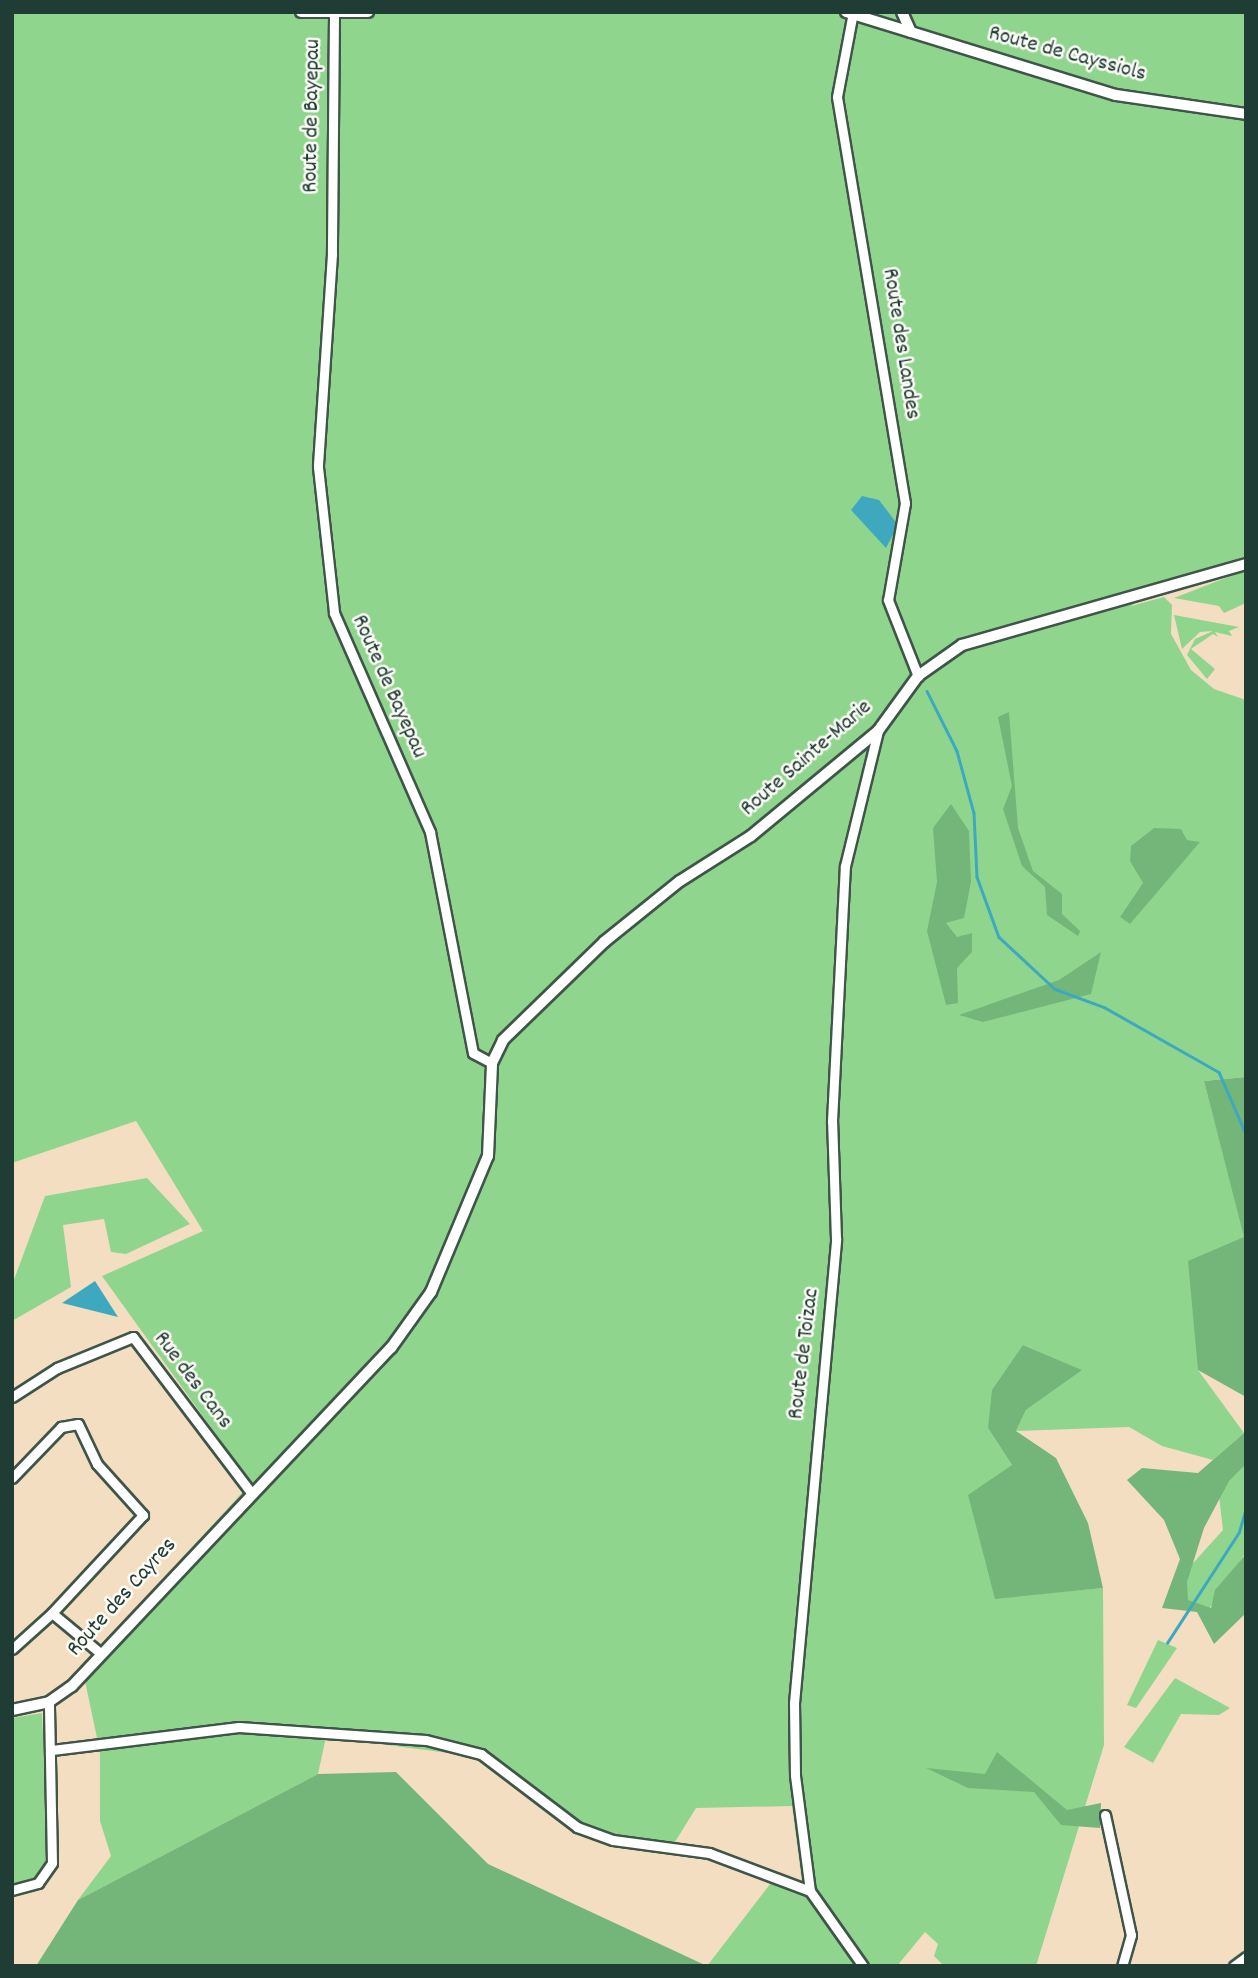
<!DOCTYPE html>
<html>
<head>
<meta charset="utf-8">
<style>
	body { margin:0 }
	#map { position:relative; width:1258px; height:1978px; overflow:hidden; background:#f3dec1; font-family:Dekko,sans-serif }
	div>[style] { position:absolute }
	.green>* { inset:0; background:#90d58e }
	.forest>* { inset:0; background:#74b679 }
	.water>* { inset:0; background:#3ea9be }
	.stream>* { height:2.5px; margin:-1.25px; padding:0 1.25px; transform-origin:1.25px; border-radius:1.25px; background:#3ea9be }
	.roads { filter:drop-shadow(2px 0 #3f5549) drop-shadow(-2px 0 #3f5549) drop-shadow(0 2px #3f5549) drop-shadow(0 -2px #3f5549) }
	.minor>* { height:9px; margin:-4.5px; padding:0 4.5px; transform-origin:4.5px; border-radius:4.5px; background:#fff }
	.tertiary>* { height:10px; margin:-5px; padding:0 5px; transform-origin:5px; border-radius:5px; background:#fff }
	span { translate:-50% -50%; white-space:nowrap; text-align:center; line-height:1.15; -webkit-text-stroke:5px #fdfcf7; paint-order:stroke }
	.street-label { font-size:23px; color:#1f3d34 }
	.frame { position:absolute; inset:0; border:14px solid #1f3d34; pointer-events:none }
</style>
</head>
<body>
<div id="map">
	<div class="green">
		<div style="clip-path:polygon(12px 12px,1246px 12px,1246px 556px,1156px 586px,1131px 606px,1164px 597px,1172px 605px,1171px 634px,1191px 670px,1214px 689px,1246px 700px,1246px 1077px,1204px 1081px,1245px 1237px,1198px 1370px,1244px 1433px,1213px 1460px,1162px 1446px,1129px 1427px,1016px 1431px,1026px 1410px,1081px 1370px,1023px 1345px,988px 1428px,1012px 1465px,1006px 1474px,995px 1598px,1103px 1588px,1104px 1745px,1036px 1966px,944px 1966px,934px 1956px,938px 1944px,925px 1932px,897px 1966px,707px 1966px,774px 1879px,803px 1890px,792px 1806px,696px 1808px,670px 1850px,604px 1838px,573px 1824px,479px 1757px,326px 1737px,318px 1774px,78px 1900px,111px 1856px,100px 1821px,100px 1752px,82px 1667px,251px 1483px,102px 1276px,203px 1231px,136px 1121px,12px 1163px)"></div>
		<div style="clip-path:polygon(1246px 570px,1246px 603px,1224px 613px,1219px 606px,1174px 598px)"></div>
		<div style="clip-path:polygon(1174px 615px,1239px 627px,1229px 631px,1232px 636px,1215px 632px,1218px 637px,1213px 634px,1191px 649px,1215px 669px,1207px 679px,1187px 655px,1195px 639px,1213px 631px,1200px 632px,1182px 649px)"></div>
		<div style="clip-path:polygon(147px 1178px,190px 1224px,126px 1254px,111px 1252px,104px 1219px,63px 1225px,71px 1287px,12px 1321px,12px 1285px,45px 1196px)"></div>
		<div style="clip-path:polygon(1246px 1444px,1246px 1552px,1209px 1609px,1175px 1598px,1176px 1582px,1223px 1530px,1218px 1487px)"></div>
		<div style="clip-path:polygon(1158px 1640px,1177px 1648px,1136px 1708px,1127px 1705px)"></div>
		<div style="clip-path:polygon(1175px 1678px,1230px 1708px,1219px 1715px,1181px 1714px,1153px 1763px,1124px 1747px)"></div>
		<div style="clip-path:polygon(42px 1713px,48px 1861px,37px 1880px,12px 1886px,12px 1718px)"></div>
	</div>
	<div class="forest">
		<div style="clip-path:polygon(1009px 712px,1018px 828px,1033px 871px,1062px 894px,1062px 914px,1080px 931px,1078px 936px,1047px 915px,1045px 887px,1022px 866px,1003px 809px,1012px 786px,998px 717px)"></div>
		<div style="clip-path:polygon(951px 804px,969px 831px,971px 882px,964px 918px,946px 923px,957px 937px,972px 933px,972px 952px,957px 968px,958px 1003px,946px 1005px,927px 931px,937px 882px,933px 828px)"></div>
		<div style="clip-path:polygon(1154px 828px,1181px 829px,1187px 840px,1200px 842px,1130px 924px,1120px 917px,1143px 883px,1130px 861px,1131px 846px)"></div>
		<div style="clip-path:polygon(1101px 952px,1091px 994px,983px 1022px,959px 1015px,1059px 980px)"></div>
		<div style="clip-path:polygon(1246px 1077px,1246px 1397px,1198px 1370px,1188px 1261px,1244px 1237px,1204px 1081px)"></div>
		<div style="clip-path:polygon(1023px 1345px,1082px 1370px,1026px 1410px,1016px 1431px,1056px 1458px,1088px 1523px,1103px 1588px,995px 1599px,968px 1495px,1012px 1465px,988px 1428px,992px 1390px)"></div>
		<div style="clip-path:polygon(1244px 1433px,1246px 1464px,1229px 1481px,1204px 1528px,1187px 1582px,1188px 1600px,1211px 1608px,1215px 1590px,1246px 1554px,1246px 1613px,1214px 1644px,1197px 1612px,1162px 1608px,1180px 1559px,1164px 1520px,1127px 1480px,1142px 1468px,1198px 1473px)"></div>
		<div style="clip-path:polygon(997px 1752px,1067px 1810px,1101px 1803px,1100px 1828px,1061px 1825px,1034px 1792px,968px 1788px,926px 1768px,985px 1774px)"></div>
		<div style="clip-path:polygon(396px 1772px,488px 1864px,707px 1966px,36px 1966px,78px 1900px,318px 1774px)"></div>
	</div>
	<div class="water">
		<div style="clip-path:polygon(862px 496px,879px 500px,898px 525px,886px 548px,851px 510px)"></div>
		<div style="clip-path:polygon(95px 1281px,118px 1317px,62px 1303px)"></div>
	</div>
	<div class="stream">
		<div style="left:927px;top:691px;width:67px;rotate:63.4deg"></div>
		<div style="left:957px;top:751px;width:64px;rotate:74.7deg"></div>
		<div style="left:974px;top:813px;width:64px;rotate:87.3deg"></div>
		<div style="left:977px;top:877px;width:64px;rotate:69.9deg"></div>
		<div style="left:999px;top:937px;width:76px;rotate:42.9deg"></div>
		<div style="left:1055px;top:989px;width:52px;rotate:20.2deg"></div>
		<div style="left:1104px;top:1007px;width:132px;rotate:29.5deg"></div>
		<div style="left:1219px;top:1072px;width:68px;rotate:66.5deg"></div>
		<div style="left:1167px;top:1643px;width:132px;rotate:-57deg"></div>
		<div style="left:1239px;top:1532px;width:25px;rotate:-74deg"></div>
	</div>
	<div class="roads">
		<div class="minor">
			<div style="left:853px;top:12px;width:86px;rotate:100.7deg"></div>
			<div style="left:837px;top:97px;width:412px;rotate:80.5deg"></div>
			<div style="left:905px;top:503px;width:98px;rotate:99.9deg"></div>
			<div style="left:888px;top:600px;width:82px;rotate:68.5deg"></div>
			<div style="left:334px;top:15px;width:239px;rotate:90.5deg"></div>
			<div style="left:332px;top:254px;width:213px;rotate:93.8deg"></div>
			<div style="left:318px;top:467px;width:147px;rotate:83.7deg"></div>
			<div style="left:334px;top:613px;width:239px;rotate:66.3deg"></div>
			<div style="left:430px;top:832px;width:225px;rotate:79deg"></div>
			<div style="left:473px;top:1053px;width:21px;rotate:28deg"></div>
			<div style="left:12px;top:1397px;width:54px;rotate:-32.8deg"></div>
			<div style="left:57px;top:1368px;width:82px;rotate:-22.2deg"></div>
			<div style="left:133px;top:1337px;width:193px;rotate:52.8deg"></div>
			<div style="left:12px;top:1478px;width:71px;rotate:-46.1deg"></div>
			<div style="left:61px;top:1427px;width:17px;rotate:-10deg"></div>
			<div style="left:78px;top:1424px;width:44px;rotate:64.6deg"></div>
			<div style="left:97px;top:1464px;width:69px;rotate:48deg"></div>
			<div style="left:143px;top:1515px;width:134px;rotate:132.9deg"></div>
			<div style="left:52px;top:1613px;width:61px;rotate:39.7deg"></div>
			<div style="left:12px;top:1649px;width:54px;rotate:-42deg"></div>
			<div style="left:52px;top:1750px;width:188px;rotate:-7deg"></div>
			<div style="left:239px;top:1727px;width:187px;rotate:4deg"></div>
			<div style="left:426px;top:1740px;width:57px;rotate:14.3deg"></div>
			<div style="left:481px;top:1754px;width:121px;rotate:37.2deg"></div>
			<div style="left:577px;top:1827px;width:38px;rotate:20deg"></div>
			<div style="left:613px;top:1840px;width:97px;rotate:7.7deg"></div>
			<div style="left:709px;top:1853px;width:108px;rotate:20.6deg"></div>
			<div style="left:1105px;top:1815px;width:123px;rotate:77.8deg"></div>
			<div style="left:1131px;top:1935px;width:32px;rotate:106deg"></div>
			<div style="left:12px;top:1890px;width:27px;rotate:-15deg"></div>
			<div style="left:38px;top:1883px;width:24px;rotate:-55deg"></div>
			<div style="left:52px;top:1863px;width:161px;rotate:-91.1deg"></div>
			<div style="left:863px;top:1966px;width:92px;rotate:-125.2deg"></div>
			<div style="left:810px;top:1891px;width:117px;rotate:-97.4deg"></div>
			<div style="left:795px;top:1775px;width:72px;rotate:-90.8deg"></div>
			<div style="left:794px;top:1703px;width:466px;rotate:-84.8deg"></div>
			<div style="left:836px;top:1239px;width:118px;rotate:-91.9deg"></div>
			<div style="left:832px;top:1121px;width:255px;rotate:-87.1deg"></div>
			<div style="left:845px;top:866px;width:139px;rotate:-76.3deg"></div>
			<div style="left:1234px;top:1966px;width:15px;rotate:-37deg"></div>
		</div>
		<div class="tertiary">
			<div style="left:301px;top:12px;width:67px"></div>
			<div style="left:846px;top:12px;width:282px;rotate:17.1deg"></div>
			<div style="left:1116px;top:95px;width:131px;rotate:8.3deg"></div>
			<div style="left:902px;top:12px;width:22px;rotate:66deg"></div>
			<div style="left:12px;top:1710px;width:38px;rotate:-12deg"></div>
			<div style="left:49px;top:1702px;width:28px;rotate:-35deg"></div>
			<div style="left:72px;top:1686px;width:465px;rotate:-46.7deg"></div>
			<div style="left:391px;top:1348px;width:69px;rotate:-54.5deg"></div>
			<div style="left:431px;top:1292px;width:147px;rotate:-67.3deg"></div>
			<div style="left:488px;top:1156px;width:93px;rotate:-87.5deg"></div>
			<div style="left:492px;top:1063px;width:25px;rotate:-64deg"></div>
			<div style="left:503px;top:1040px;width:141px;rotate:-44.1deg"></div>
			<div style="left:604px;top:942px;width:97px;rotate:-38.8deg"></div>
			<div style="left:680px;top:881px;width:84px;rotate:-32.4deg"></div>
			<div style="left:751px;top:836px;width:165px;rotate:-39.6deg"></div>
			<div style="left:878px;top:731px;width:68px;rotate:-54deg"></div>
			<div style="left:918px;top:676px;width:54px;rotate:-35.2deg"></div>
			<div style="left:962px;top:645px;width:295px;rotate:-15.9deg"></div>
		</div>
	</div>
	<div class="street-label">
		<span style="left:1067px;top:55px;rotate:15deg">Route de Cayssiols</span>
		<span style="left:313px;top:116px;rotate:-89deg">Route de Bayepau</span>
		<span style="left:900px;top:344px;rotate:81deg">Route des Landes</span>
		<span style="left:388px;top:687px;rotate:66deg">Route de Bayepau</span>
		<span style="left:807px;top:759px;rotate:-41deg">Route Sainte-Marie</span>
		<span style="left:805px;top:1354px;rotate:-83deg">Route de Toizac</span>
		<span style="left:192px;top:1381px;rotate:53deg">Rue des Cans</span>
		<span style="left:123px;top:1598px;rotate:-48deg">Route des Cayres</span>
	</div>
	<div class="frame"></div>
</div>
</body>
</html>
